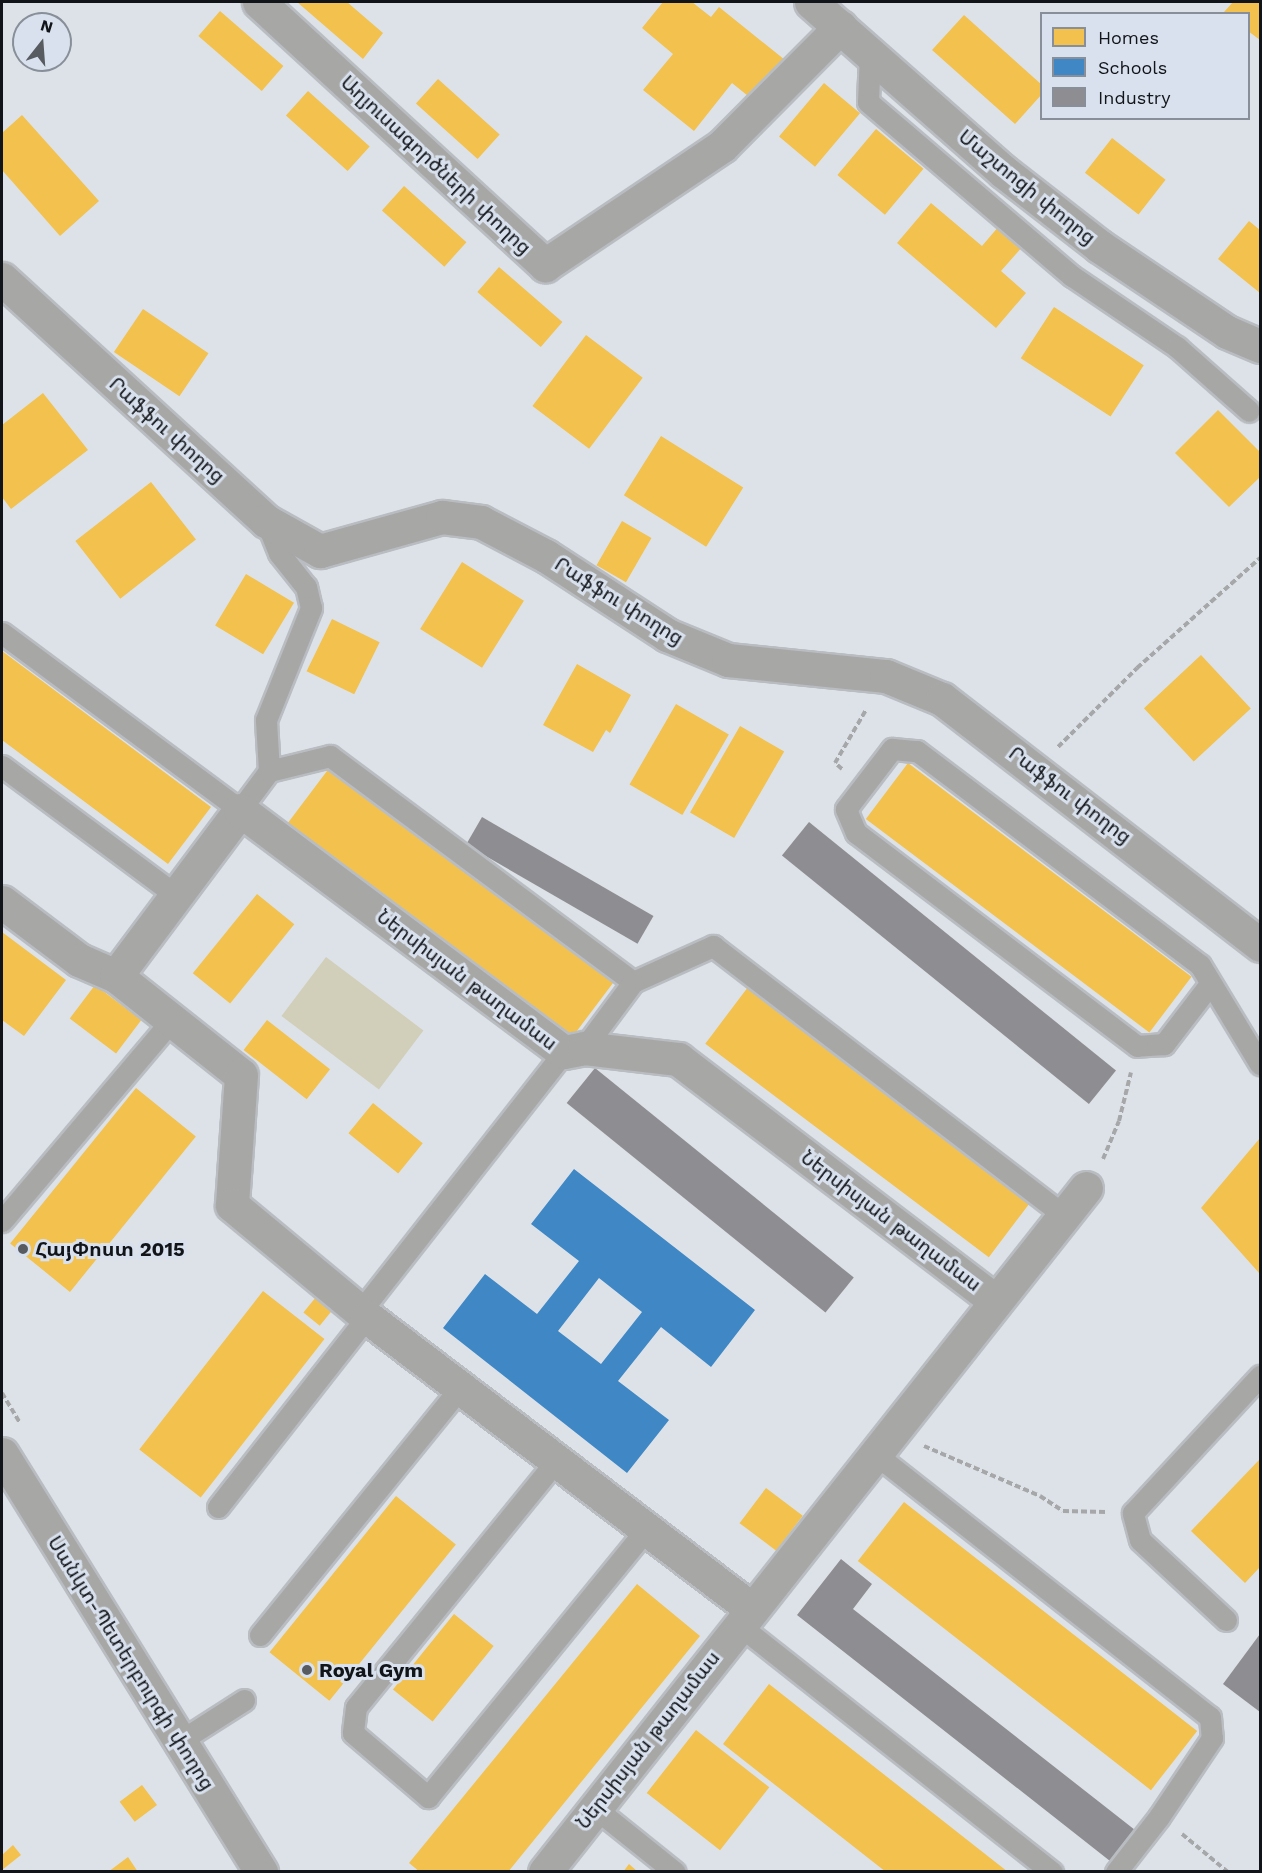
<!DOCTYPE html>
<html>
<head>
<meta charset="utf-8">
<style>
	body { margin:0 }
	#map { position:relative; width:1262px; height:1873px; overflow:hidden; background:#dde2e8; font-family:"Work Sans","Noto Sans Armenian",sans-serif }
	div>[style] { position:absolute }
	.green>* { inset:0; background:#d1cfba; transform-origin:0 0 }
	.homes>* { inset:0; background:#f2c14e; transform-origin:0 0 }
	.schools>* { inset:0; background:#3f88c5 }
	.industry>* { inset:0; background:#8d8d92; transform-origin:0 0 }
	.path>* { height:4px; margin-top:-2px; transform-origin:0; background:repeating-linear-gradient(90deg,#a6a7a8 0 6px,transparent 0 9px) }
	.roads { filter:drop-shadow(2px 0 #b9bdc2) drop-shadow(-2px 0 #b9bdc2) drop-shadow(0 2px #b9bdc2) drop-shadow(0 -2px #b9bdc2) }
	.service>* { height:21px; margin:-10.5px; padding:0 10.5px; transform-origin:10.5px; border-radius:10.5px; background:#a7a7a6 }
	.minor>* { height:33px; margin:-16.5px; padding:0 16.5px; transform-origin:16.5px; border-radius:16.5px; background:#a7a7a6 }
	.tertiary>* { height:33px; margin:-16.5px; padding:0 16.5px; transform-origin:16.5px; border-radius:16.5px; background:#a7a7a6 }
	.dots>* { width:16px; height:16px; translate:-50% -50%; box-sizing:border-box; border:3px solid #d8e1ed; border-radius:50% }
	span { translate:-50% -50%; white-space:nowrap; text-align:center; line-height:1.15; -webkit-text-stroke:6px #d8e1ed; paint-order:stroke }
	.street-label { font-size:20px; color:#111418 }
	.poi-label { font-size:20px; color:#111418; font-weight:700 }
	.left { translate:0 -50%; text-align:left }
	.frame { position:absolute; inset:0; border:3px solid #111418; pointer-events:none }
	.legend { position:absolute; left:1040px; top:12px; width:210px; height:108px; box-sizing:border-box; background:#d8e1ed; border:2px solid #888f98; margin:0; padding:8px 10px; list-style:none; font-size:18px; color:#111418 }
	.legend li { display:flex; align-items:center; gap:12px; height:30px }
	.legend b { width:30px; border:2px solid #888f98 }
	.north { position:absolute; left:12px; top:12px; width:60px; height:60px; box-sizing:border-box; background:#d8e1ed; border:2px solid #888f98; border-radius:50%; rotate:17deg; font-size:16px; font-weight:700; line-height:24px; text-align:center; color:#111418 }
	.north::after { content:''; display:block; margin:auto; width:21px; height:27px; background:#585c61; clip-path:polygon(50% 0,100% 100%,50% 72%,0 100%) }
</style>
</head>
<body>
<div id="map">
	<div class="green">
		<div style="left:326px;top:957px;width:122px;height:74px;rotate:37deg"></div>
	</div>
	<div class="homes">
		<div style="clip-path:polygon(297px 2px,347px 2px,383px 33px,363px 59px)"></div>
		<div style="clip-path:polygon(663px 2px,692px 2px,711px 17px,719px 7px,785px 60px,753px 100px,732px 83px,694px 131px,643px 90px,673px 54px,642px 28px)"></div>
		<div style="clip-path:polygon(1233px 2px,1260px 2px,1260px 40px,1248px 31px,1248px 14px,1224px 12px)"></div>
		<div style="left:220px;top:11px;width:84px;height:33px;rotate:41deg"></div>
		<div style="clip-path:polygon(964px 15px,1042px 85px,1042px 94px,1015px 124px,932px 50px)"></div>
		<div style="left:438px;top:79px;width:83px;height:33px;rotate:42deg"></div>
		<div style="left:824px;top:83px;width:47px;height:70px;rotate:40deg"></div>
		<div style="left:308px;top:91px;width:83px;height:33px;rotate:42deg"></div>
		<div style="clip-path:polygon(22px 115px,99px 201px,60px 236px,2px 170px,2px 133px)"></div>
		<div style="left:876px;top:129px;width:62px;height:60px;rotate:40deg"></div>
		<div style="left:1112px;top:138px;width:68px;height:44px;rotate:38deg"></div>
		<div style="left:404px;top:186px;width:84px;height:33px;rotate:42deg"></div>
		<div style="clip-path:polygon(931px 203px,982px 246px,999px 226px,1023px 246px,1001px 271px,1026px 293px,996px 328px,897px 243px)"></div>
		<div style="clip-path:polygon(1249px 221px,1260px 230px,1260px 293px,1218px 259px)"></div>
		<div style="left:499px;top:267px;width:84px;height:33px;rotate:41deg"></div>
		<div style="left:1054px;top:307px;width:107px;height:61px;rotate:33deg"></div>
		<div style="left:143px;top:309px;width:79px;height:52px;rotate:34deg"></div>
		<div style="left:586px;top:335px;width:71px;height:89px;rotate:37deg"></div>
		<div style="clip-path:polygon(43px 393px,88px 450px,11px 509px,2px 497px,2px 425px)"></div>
		<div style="clip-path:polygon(1218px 410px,1260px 452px,1260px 477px,1229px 507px,1175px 453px)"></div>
		<div style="left:661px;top:436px;width:97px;height:70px;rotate:32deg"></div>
		<div style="left:151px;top:482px;width:73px;height:96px;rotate:52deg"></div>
		<div style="left:622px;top:521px;width:34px;height:51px;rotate:30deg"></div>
		<div style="left:462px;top:562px;width:73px;height:79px;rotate:32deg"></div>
		<div style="left:246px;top:574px;width:56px;height:60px;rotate:31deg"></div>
		<div style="left:332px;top:619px;width:53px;height:58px;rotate:26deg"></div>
		<div style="clip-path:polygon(2px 651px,211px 807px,168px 864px,2px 740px)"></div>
		<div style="left:1201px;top:655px;width:73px;height:78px;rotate:47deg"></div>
		<div style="clip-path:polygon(577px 664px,631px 695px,610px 733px,606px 730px,593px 752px,543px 725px)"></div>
		<div style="left:676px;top:704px;width:61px;height:93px;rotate:30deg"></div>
		<div style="left:740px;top:726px;width:51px;height:100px;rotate:30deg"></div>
		<div style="left:908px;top:763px;width:355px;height:70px;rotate:37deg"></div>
		<div style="left:330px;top:767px;width:356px;height:71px;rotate:37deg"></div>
		<div style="left:257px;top:894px;width:48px;height:102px;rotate:39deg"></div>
		<div style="clip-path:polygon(2px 932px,66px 980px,24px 1036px,2px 1020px)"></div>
		<div style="left:95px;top:985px;width:58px;height:42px;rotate:37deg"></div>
		<div style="left:748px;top:987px;width:355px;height:71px;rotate:37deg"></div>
		<div style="left:267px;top:1020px;width:80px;height:38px;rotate:38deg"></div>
		<div style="left:136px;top:1088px;width:77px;height:200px;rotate:39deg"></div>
		<div style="left:373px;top:1103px;width:64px;height:39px;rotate:39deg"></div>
		<div style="clip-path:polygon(1260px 1138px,1260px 1274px,1201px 1208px)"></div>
		<div style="left:263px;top:1291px;width:78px;height:201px;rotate:38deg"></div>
		<div style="left:316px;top:1297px;width:21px;height:20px;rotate:39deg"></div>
		<div style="clip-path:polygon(1260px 1459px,1260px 1567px,1245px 1583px,1191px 1531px)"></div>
		<div style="left:766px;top:1488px;width:46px;height:44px;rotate:37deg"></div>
		<div style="left:396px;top:1496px;width:77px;height:201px;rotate:39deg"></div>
		<div style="left:904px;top:1502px;width:372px;height:75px;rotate:38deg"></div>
		<div style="clip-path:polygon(637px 1584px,700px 1636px,508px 1872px,420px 1872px,409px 1863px)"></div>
		<div style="left:454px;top:1614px;width:51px;height:97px;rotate:39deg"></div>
		<div style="clip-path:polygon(769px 1684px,1008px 1872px,886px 1872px,723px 1744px)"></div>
		<div style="left:696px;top:1730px;width:93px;height:80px;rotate:38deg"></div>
		<div style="left:142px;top:1785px;width:25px;height:28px;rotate:53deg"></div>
		<div style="clip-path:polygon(13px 1845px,21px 1855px,2px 1870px,2px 1855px)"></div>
		<div style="clip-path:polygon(128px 1857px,138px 1872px,108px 1872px)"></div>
		<div style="clip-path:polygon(629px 1864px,638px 1872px,623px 1872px)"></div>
	</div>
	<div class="schools">
		<div style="clip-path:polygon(evenodd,574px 1169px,755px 1310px,711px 1367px,661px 1327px,618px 1381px,669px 1420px,627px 1473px,443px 1328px,485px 1274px,537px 1314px,579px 1261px,531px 1224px,574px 1169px,599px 1278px,642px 1312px,601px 1364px,558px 1331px,599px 1278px)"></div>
	</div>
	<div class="industry">
		<div style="left:482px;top:817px;width:198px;height:32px;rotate:30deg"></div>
		<div style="left:809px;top:822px;width:395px;height:43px;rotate:39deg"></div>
		<div style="left:595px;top:1068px;width:333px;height:45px;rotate:39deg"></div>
		<div style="clip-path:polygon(841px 1559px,872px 1584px,853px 1609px,1135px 1830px,1110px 1861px,797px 1615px)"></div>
		<div style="clip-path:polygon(1260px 1634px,1260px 1712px,1223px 1684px)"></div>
	</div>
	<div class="path">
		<div style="left:1058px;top:747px;width:112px;rotate:-45deg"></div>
		<div style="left:1137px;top:668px;width:165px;rotate:-41.8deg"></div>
		<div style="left:842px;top:769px;width:9px;rotate:-139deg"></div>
		<div style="left:835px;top:763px;width:61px;rotate:-59.7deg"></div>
		<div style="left:1103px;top:1159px;width:41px;rotate:-67.2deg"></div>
		<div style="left:1119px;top:1121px;width:50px;rotate:-76.2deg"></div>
		<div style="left:2px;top:1393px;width:35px;rotate:59deg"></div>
		<div style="left:924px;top:1446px;width:126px;rotate:23.3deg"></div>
		<div style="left:1040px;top:1496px;width:27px;rotate:33deg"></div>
		<div style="left:1063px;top:1511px;width:43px;rotate:1.3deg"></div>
		<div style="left:1182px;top:1834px;width:60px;rotate:39.6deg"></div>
	</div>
	<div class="roads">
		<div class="service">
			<div style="left:870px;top:54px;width:48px;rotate:92.4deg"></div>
			<div style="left:868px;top:102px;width:268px;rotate:40.5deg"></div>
			<div style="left:1072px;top:276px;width:127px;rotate:34.1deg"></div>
			<div style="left:1177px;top:347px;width:96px;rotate:41.6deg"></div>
			<div style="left:2px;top:633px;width:297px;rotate:36.6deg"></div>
			<div style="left:240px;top:810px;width:49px;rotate:-53.4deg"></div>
			<div style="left:269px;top:771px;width:51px;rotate:-93.4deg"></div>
			<div style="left:266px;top:720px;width:121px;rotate:-68.1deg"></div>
			<div style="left:311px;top:608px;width:22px;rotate:-103deg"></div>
			<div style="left:306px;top:587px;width:43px;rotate:-128.5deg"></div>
			<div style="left:279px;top:553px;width:35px;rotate:-112deg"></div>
			<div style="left:2px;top:766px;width:218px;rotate:36.6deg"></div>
			<div style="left:269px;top:771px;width:63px;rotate:-13.8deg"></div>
			<div style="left:330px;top:756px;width:378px;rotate:36.7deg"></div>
			<div style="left:633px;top:982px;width:88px;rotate:-24.2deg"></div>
			<div style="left:713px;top:946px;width:442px;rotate:37.5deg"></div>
			<div style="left:1210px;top:984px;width:76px;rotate:127.5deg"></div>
			<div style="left:1164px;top:1044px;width:27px;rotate:176deg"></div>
			<div style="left:1137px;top:1046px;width:353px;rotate:-142.8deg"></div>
			<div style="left:856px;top:833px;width:26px;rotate:-113deg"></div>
			<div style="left:846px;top:809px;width:76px;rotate:-52.5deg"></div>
			<div style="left:892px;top:749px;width:25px;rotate:5deg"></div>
			<div style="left:917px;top:751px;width:355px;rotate:37.1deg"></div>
			<div style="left:1200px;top:965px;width:116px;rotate:58.8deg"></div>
			<div style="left:584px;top:1048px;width:82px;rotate:-53.4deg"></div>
			<div style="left:2px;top:1221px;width:263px;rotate:-49.8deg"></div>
			<div style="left:360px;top:1312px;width:330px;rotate:-51.9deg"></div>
			<div style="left:874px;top:1453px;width:427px;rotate:38.2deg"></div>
			<div style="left:1210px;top:1717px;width:21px;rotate:85deg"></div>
			<div style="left:1212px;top:1738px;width:95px;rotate:123.9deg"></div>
			<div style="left:1159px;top:1817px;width:70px;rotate:128deg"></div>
			<div style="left:556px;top:1461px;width:317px;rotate:129.1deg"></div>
			<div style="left:356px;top:1707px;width:26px;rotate:97deg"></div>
			<div style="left:353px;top:1733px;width:99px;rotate:40.5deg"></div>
			<div style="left:428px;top:1797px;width:345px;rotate:-50.8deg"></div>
			<div style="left:218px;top:1507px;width:241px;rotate:-51.9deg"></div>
			<div style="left:1226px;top:1620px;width:117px;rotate:-137.1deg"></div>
			<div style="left:1140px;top:1540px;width:28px;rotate:-105deg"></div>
			<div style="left:1133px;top:1513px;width:187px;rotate:-47.2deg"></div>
			<div style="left:739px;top:1625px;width:399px;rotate:38.3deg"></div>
			<div style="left:260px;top:1635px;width:318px;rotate:-51deg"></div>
			<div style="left:180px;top:1741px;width:76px;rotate:-32.6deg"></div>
			<div style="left:595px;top:1808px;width:102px;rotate:38.7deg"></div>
		</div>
		<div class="minor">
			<div style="left:259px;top:2px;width:389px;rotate:42.6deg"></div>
			<div style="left:545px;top:265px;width:213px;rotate:-33.9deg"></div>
			<div style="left:722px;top:146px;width:168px;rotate:-45.2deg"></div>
			<div style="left:811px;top:2px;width:257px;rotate:41.4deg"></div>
			<div style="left:1004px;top:172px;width:120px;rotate:37.9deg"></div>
			<div style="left:1099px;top:246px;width:154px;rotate:33.9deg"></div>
			<div style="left:1227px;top:332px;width:36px;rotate:23deg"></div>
			<div style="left:2px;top:279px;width:358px;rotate:42.5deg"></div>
			<div style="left:266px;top:521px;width:62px;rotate:29.1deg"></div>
			<div style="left:320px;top:551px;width:127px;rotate:-15.6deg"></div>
			<div style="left:442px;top:517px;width:39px;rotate:7deg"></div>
			<div style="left:481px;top:522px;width:73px;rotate:27.6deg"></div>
			<div style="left:546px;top:556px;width:145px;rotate:33.1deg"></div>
			<div style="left:667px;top:635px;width:66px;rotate:22.3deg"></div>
			<div style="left:728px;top:660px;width:159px;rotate:5.8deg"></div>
			<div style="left:886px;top:676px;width:61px;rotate:22.3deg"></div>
			<div style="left:942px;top:699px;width:402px;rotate:37.7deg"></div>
			<div style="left:2px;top:902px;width:96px;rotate:37deg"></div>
			<div style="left:79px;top:960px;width:40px;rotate:23.4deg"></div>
			<div style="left:116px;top:976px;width:159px;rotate:38.4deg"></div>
			<div style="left:241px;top:1075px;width:130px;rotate:94deg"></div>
			<div style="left:232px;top:1205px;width:175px;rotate:39.7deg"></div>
			<div style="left:367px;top:1317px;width:482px;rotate:37.2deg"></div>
			<div style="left:116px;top:976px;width:207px;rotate:-53.2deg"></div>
			<div style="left:240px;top:810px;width:404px;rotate:36.8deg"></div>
			<div style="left:564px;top:1052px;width:20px;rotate:-11deg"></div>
			<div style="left:584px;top:1048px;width:95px;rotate:6.7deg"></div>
			<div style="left:678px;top:1059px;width:397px;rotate:37.3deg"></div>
			<div style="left:545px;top:1872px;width:872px;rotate:-51.66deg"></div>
		</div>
		<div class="tertiary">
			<div style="left:2px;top:1454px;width:492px;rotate:58.2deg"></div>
		</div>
	</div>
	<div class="dots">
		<div style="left:23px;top:1249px;background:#585c61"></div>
		<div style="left:307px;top:1670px;background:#585c61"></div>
	</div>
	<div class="street-label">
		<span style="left:436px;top:165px;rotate:43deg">Աղյուսագործների փողոց</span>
		<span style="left:1027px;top:187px;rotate:39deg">Մաշտոցի փողոց</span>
		<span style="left:167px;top:430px;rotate:42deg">Րաֆֆու փողոց</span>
		<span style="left:619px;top:601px;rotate:32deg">Րաֆֆու փողոց</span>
		<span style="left:1070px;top:795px;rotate:37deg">Րաֆֆու փողոց</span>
		<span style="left:467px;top:980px;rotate:37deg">Ներսիսյան թաղամաս</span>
		<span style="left:891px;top:1221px;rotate:37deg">Ներսիսյան թաղամաս</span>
		<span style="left:131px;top:1663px;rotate:58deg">Սանկտ-Պետերբուրգի փողոց</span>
		<span style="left:648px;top:1740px;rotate:-52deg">Ներսիսյան թաղամաս</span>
	</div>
	<div class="poi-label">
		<span class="left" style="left:35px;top:1249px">ՀայՓոստ 2015</span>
		<span class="left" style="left:319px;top:1670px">Royal Gym</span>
	</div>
	<div class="frame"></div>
	<ul class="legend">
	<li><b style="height:16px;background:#f2c14e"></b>Homes</li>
	<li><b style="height:16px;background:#3f88c5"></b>Schools</li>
	<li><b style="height:16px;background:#8d8d92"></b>Industry</li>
	</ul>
	<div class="north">N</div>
</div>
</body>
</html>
